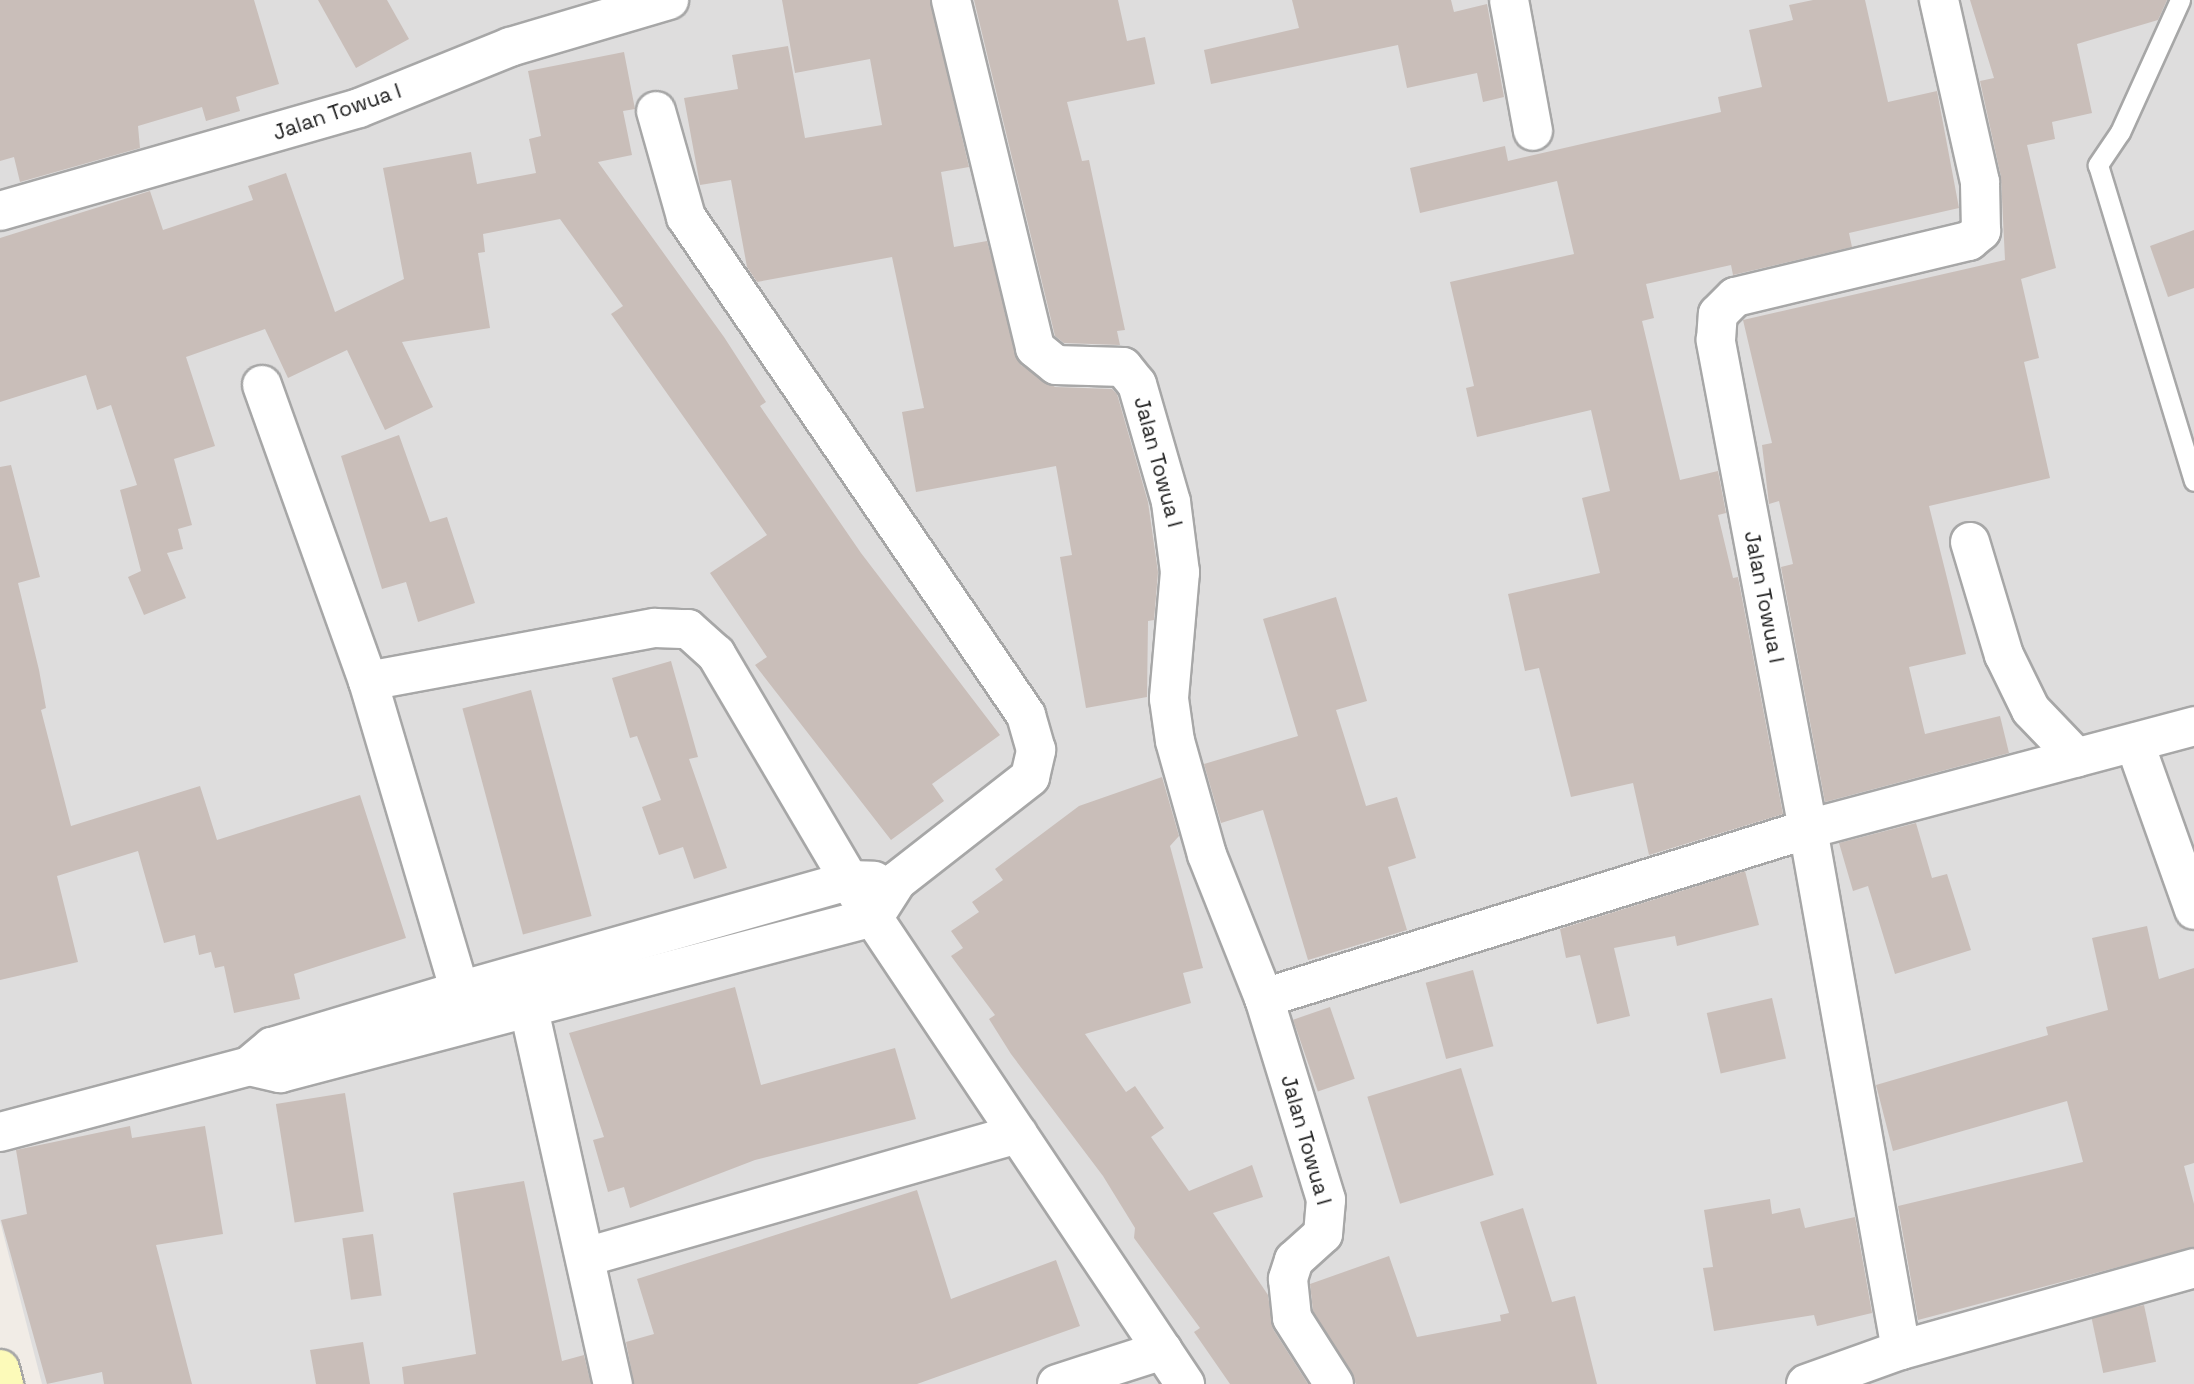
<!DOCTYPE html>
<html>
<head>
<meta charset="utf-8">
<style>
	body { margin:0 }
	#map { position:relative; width:2194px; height:1384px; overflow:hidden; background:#f1ece6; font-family:"Space Grotesk",sans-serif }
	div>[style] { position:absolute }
	.residential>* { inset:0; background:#dedddd }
	.building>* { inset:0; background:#c9beb9; transform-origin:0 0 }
	.roads { filter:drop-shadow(2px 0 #a7a7a7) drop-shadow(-2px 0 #a7a7a7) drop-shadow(0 2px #a7a7a7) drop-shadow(0 -2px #a7a7a7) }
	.lane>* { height:19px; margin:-9.5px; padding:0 9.5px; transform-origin:9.5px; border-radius:9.5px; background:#fff }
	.street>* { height:38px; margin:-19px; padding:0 19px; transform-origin:19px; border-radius:19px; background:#fff }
	.secondary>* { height:38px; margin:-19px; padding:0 19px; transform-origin:19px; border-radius:19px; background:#fcfab9 }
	span { translate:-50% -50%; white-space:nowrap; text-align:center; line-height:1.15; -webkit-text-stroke:7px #fff; paint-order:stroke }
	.street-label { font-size:21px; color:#202020 }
</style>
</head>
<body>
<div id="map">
	<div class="residential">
		<div style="clip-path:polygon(0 0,2194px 0,2194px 1384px,42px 1384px,0 1221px)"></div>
	</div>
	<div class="building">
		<div style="clip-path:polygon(0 0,254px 0,279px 84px,236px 97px,240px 111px,206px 121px,202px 107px,138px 126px,140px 148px,20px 182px,14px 157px,0 161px)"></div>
		<div style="clip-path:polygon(318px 0,387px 0,409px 39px,356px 68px)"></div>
		<div style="clip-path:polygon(782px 0,930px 0,969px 167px,941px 172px,954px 247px,987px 241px,1021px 365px,1055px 387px,1112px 389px,1117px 394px,1148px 502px,1158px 572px,1154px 620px,1148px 621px,1147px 697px,1086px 708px,1060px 557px,1072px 555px,1056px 466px,916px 492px,902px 412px,924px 408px,892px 257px,757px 282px,747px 267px,731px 180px,700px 185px,684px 98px,738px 89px,732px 55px,788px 46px,805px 138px,882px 125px,870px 59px,795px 73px)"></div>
		<div style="clip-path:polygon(974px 0,1118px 0,1127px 41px,1145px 37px,1155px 84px,1067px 102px,1082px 161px,1089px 160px,1125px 330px,1117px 331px,1120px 345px,1064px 343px,1055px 336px)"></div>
		<div style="clip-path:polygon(1292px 0,1451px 0,1454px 12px,1487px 4px,1504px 97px,1483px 102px,1477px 73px,1407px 88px,1398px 45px,1211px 84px,1204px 50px,1299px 28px)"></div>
		<div style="clip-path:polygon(1813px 0,1865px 0,1888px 102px,1937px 91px,1959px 208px,1849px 233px,1852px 247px,1733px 275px,1731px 265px,1646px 284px,1654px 318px,1642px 321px,1680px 480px,1718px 471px,1726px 513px,1718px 515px,1733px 578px,1738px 577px,1783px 814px,1649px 855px,1633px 783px,1571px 797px,1539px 668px,1525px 671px,1508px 594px,1600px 573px,1582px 498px,1610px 491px,1591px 410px,1477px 437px,1466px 388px,1474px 386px,1450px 282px,1574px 254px,1557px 181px,1420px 213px,1410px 168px,1505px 146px,1508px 161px,1721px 112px,1718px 97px,1762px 87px,1749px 30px,1793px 20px,1789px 5px)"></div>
		<div style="clip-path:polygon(1970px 0,2167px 0,2158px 20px,2077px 44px,2092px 113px,2052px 122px,2055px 139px,2027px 145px,2056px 268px,2021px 279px,2039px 358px,2024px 362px,2050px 478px,1929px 506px,1966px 654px,1909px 667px,1925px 734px,2000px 716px,2009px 753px,1825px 802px,1781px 567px,1793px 564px,1779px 501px,1769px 504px,1762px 445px,1772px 443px,1743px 320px,2005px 260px,2001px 177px,1980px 81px,1994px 78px)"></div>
		<div style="clip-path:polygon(624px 52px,635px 109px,623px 111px,632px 155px,598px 162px,724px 337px,766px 402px,760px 406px,861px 553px,1000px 735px,932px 784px,944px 801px,891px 840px,755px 665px,767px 657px,710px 573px,767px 535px,611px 314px,623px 306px,560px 219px,483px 234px,485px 252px,478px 253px,490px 328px,402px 342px,433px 407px,385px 430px,347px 350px,288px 378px,265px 329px,186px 357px,215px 446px,174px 459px,192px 525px,178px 529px,183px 549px,167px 553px,186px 598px,144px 615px,128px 577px,141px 571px,120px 490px,137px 485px,111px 405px,97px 410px,86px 375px,0 402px,0 238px,150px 191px,163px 230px,253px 200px,248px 186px,286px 173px,335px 312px,404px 279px,383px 168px,471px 152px,477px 184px,536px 173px,529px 139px,541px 136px,528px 71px)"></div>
		<div style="clip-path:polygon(2194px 230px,2194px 288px,2168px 297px,2150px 246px)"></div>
		<div style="clip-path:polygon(399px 435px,430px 522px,447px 517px,475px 603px,418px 622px,406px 582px,382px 589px,341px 456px)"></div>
		<div style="clip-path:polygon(11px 465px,40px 577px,18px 583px,39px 670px,46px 708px,41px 710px,71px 826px,200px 786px,217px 840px,360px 795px,406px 938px,294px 974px,300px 999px,234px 1013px,224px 966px,215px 968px,211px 952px,199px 955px,195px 935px,164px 943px,138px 851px,57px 876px,78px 962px,0 980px,0 467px)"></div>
		<div style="clip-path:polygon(1336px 597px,1367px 701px,1336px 710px,1366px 806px,1397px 797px,1416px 858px,1388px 867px,1407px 930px,1308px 960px,1263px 810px,1221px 823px,1204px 764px,1298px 736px,1263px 619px)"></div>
		<div style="clip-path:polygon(671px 661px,698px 757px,689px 759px,727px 868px,694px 879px,683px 847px,659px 855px,642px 807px,661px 800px,637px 736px,630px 738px,612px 678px)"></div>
		<div style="left:531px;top:690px;width:234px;height:71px;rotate:75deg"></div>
		<div style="clip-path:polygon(1162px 777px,1179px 836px,1170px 846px,1203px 968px,1183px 973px,1191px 1003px,1085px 1034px,1126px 1092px,1135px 1086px,1164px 1128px,1151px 1137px,1189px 1191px,1252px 1165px,1263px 1197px,1213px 1213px,1268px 1295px,1273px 1329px,1308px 1384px,1230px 1384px,1194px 1332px,1200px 1328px,1134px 1238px,1135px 1228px,1103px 1176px,1011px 1054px,989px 1019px,995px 1015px,951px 956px,963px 948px,951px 931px,979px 912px,972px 902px,1003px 880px,995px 869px,1079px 806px)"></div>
		<div style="clip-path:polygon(1916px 823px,1932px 878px,1947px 874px,1971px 950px,1895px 974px,1868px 886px,1853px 891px,1839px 843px)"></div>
		<div style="clip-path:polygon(1745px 871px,1759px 925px,1677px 946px,1675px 936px,1614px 948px,1630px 1016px,1597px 1024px,1580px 955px,1566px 958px,1560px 929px)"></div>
		<div style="clip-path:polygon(2147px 926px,2159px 979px,2194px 968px,2194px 1163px,2184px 1166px,2194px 1204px,2194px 1247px,1918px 1320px,1898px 1206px,2083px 1162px,2067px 1101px,1893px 1151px,1876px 1085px,2048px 1035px,2046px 1027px,2108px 1010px,2092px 938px)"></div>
		<div style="left:1473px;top:970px;width:79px;height:49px;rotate:75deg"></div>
		<div style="clip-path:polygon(735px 987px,761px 1085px,895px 1048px,916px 1119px,755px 1160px,630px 1208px,624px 1187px,608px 1192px,593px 1140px,604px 1137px,569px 1033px)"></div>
		<div style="left:1772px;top:998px;width:62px;height:67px;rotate:77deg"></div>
		<div style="left:1330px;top:1007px;width:76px;height:39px;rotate:71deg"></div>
		<div style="left:1461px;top:1068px;width:112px;height:98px;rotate:73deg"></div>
		<div style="left:345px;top:1093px;width:120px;height:70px;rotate:81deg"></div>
		<div style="clip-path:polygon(130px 1126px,132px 1138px,205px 1126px,223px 1234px,156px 1245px,192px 1384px,104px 1384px,102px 1372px,47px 1384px,1px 1220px,27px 1214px,16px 1150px)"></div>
		<div style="clip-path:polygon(524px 1181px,562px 1361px,584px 1355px,591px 1384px,404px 1384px,402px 1367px,476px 1354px,453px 1193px)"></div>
		<div style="clip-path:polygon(917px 1190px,951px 1299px,1056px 1260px,1080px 1326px,917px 1384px,634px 1384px,626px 1342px,654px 1334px,637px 1279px)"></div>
		<div style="clip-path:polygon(1770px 1199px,1772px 1214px,1800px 1208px,1805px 1228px,1855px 1217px,1872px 1313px,1817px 1326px,1814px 1315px,1714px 1331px,1703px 1268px,1713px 1267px,1704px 1210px)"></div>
		<div style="clip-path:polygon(1523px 1208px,1552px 1302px,1575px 1296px,1597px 1384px,1356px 1384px,1313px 1311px,1310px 1284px,1389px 1256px,1417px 1337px,1501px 1321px,1500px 1315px,1509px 1313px,1480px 1222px)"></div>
		<div style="left:373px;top:1234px;width:62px;height:31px;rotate:82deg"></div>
		<div style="left:2144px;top:1305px;width:58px;height:54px;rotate:78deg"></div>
		<div style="clip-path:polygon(363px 1342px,370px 1384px,316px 1384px,310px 1350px)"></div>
	</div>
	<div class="roads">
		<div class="lane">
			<div style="left:2180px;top:0;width:145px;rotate:114.4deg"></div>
			<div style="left:2120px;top:132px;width:40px;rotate:124deg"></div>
			<div style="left:2098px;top:165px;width:330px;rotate:73.1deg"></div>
		</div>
		<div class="street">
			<div style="left:951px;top:0;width:358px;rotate:76.4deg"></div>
			<div style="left:1035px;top:348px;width:27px;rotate:39deg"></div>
			<div style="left:1056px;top:365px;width:67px;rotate:1.7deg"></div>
			<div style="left:1123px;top:367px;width:22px;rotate:51deg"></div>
			<div style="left:1137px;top:384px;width:123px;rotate:73.9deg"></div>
			<div style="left:1171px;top:502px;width:71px;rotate:82.7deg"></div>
			<div style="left:1180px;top:572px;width:127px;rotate:95deg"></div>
			<div style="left:1169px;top:699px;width:42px;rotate:81.9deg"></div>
			<div style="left:1175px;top:741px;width:118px;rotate:74.3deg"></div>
			<div style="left:1207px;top:855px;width:154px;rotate:68.3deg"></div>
			<div style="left:1264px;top:998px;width:211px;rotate:72.9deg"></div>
			<div style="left:1326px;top:1200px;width:34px;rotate:95deg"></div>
			<div style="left:1323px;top:1234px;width:39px;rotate:138deg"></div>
			<div style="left:1294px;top:1260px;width:20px;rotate:108deg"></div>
			<div style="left:1288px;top:1279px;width:39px;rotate:84deg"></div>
			<div style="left:1292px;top:1318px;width:78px;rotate:57.5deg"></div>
			<div style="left:1509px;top:0;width:133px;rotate:79.6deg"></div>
			<div style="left:0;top:211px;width:373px;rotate:-16deg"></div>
			<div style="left:359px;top:108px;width:163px;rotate:-22deg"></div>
			<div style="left:510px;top:47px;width:166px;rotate:-16.5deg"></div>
			<div style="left:262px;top:385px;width:314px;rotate:70.3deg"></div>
			<div style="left:368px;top:681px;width:348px;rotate:73.5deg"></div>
			<div style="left:1970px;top:542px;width:118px;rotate:73.3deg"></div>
			<div style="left:2004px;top:655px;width:61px;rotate:63.9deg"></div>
			<div style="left:2031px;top:710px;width:66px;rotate:46.2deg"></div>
			<div style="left:368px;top:681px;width:292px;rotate:-10.5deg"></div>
			<div style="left:655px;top:628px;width:33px;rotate:2deg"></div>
			<div style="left:688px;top:629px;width:38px;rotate:42deg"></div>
			<div style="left:716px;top:654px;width:276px;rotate:59.5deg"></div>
			<div style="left:856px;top:892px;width:592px;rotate:56.23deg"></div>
			<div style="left:2135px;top:744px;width:176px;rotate:70.4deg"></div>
			<div style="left:524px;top:987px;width:407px;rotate:77.4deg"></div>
			<div style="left:1264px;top:998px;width:570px;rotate:-17.26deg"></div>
			<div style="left:1808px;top:829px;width:498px;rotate:-100.7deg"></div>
			<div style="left:1716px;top:340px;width:26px;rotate:-86deg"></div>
			<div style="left:1718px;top:314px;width:24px;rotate:-45deg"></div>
			<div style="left:1735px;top:297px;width:241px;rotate:-13.5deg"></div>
			<div style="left:1969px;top:241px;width:16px;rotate:-40deg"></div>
			<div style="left:1981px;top:231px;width:49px;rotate:-91.2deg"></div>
			<div style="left:1980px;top:182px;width:187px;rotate:-102.7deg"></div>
			<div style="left:249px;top:1066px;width:32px;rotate:13deg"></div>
			<div style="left:280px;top:1073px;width:614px;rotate:-14.72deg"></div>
			<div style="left:874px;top:917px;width:43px;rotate:-57.4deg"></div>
			<div style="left:897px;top:881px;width:169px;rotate:-38deg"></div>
			<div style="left:1030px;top:777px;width:28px;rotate:-77deg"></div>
			<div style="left:1036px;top:750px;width:36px;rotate:-106deg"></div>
			<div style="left:1026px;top:715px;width:603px;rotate:-124.32deg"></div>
			<div style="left:686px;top:217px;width:110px;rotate:-105.8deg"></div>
			<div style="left:0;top:1132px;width:258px;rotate:-14.8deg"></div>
			<div style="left:249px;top:1066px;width:30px;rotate:-40deg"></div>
			<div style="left:272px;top:1047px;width:195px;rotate:-16.7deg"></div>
			<div style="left:459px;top:991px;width:406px;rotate:-15.8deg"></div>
			<div style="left:850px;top:880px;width:24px;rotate:2deg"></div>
			<div style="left:589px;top:1256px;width:446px;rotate:-15.9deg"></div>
			<div style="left:1901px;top:1350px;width:529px;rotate:-100.12deg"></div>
			<div style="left:1808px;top:829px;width:400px;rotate:-14.9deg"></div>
			<div style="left:1057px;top:1384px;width:111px;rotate:-17.8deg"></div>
			<div style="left:1806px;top:1384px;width:101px;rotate:-19.7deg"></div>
			<div style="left:1901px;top:1350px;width:304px;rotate:-15.6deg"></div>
		</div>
		<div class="secondary">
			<div style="left:0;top:1369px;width:16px;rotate:75deg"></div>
		</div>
	</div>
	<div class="street-label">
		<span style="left:337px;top:112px;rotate:-19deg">Jalan Towua I</span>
		<span style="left:1158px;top:462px;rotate:75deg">Jalan Towua I</span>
		<span style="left:1764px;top:597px;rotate:79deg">Jalan Towua I</span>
		<span style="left:1306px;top:1140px;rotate:74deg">Jalan Towua I</span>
	</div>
</div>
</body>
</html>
